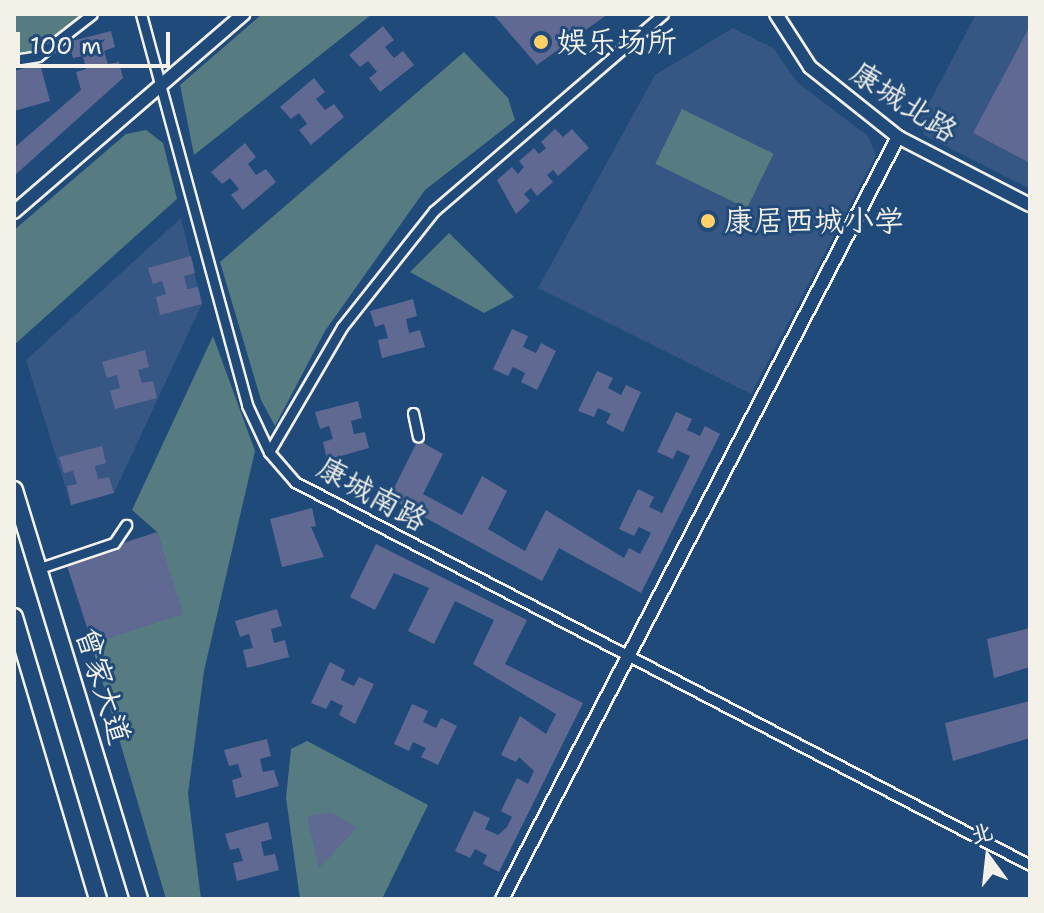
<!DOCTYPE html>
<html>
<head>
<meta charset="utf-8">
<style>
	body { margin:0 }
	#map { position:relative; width:1044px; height:913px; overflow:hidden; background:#1f4a7a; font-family:"Shantell Sans","LXGW WenKai TC",sans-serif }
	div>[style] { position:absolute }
	.built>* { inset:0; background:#365683 }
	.green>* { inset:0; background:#567b81; transform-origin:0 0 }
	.building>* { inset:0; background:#5f6992; transform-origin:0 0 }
	.roads { filter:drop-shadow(2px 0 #f4f1e8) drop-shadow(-2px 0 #f4f1e8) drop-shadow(0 2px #f4f1e8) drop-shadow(0 -2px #f4f1e8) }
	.street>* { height:9px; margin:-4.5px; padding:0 4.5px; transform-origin:4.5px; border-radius:4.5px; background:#1f4a7a }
	.secondary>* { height:12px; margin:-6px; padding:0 6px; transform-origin:6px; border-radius:6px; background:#1f4a7a }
	.highway>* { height:16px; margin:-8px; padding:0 8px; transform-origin:8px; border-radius:8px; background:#1f4a7a }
	.dots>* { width:22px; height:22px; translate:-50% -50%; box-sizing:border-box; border:4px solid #1f4a7a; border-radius:50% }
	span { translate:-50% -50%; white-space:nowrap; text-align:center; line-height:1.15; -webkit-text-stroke:6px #1f4a7a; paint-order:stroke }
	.poi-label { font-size:30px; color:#f4f1e8 }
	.left { translate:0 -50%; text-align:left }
	.street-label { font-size:30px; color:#f4f1e8 }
	.frame { position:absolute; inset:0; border:16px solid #f4f1e8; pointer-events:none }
	.north { position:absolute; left:948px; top:817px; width:80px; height:80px; -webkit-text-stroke:6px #1f4a7a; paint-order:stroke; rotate:345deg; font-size:22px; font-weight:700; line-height:32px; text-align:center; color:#f4f1e8 }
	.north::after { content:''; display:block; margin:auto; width:28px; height:36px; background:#f4f1e8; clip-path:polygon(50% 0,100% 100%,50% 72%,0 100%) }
	.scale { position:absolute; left:16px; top:32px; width:154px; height:36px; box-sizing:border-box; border:4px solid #f4f1e8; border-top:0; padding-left:10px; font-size:24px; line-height:28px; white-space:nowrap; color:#f4f1e8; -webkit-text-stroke:6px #1f4a7a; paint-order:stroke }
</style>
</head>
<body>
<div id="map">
	<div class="built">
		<div style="clip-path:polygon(976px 14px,1030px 14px,1030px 189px,924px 135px,919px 122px)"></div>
		<div style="clip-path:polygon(733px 28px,773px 48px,798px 83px,868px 136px,876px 155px,751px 394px,538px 288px,655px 75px)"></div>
		<div style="clip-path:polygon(181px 218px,202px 304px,114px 493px,71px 505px,26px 360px)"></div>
	</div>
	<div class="green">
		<div style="clip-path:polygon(14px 14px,84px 14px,32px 55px,14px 59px)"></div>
		<div style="clip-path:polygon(262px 14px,372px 14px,194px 155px,180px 85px)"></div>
		<div style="clip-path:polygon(464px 52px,508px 98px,515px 120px,425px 190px,325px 331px,275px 426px,261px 400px,220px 262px)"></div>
		<div style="left:682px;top:109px;width:102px;height:61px;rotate:26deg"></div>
		<div style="clip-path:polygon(146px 130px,163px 143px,177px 199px,14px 345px,14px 230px,126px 134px)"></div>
		<div style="clip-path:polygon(449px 233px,514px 297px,484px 313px,410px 272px)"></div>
		<div style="clip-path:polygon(213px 336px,255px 451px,204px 671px,188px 794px,201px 899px,166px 899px,91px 643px,182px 614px,157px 532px,132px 510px)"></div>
		<div style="clip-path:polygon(307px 741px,428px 805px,382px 899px,300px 899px,286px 798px,291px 749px)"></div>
	</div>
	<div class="building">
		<div style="clip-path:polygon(493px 14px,608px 14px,537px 65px)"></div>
		<div style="clip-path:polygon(383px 26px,394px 40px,385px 47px,394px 58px,403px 51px,414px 65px,380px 92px,369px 78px,377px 72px,368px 61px,360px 67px,349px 55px)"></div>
		<div style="clip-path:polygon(1030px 26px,1030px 163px,973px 133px)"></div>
		<div style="clip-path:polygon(111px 31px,115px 47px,104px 51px,108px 64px,119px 62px,123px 78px,14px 176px,14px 148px,81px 90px,76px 72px,86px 69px,83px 56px,73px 58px,68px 42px)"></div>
		<div style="clip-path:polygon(40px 64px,50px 101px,14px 111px,14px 71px)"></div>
		<div style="clip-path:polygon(314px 78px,325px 92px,316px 99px,325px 110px,334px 104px,344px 117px,311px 145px,299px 130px,307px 124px,299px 113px,291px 119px,280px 107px)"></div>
		<div style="clip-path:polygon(555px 129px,563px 137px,572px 129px,589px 148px,558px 176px,553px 170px,547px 175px,553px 182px,537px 196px,531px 188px,524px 194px,530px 201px,516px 214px,497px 180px,512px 167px,518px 174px,524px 167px,519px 161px,534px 148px,539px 154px,546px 148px,541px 142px)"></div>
		<div style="clip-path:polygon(245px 143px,256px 157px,248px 164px,256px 175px,266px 169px,276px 182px,243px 210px,231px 195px,239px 189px,230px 178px,222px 184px,211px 172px)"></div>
		<div style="clip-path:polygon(191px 256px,195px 273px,184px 276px,187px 289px,198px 287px,202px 304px,160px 315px,156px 297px,166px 294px,162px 281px,153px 284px,148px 268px)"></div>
		<div style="clip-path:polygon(413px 299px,417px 316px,406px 319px,409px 333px,420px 330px,425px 347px,382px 358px,378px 340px,388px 338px,384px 324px,375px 327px,370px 311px)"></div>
		<div style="clip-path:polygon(512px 329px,528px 336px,523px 347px,536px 353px,541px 343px,556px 351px,537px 390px,521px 382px,525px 373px,513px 367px,508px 376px,493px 369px)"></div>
		<div style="clip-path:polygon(145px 350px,149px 367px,138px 370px,142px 383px,153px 381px,157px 398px,115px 409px,110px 391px,120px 388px,117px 375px,107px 378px,102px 362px)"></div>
		<div style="clip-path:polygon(597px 371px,613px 378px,608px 388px,621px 395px,626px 385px,641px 392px,623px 432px,606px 423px,611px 414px,598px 408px,594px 417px,578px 411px)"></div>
		<div style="clip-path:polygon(358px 401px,362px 418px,351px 421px,354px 434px,365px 432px,369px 448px,327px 460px,323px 442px,333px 439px,329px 426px,320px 429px,315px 412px)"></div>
		<div style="clip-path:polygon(676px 412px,692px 419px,687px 430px,700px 436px,705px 426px,720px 434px,641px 593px,559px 548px,542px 581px,389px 498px,418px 440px,443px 454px,423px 494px,462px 515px,482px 476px,507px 491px,488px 529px,525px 551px,546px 510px,624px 558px,629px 548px,640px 554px,651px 533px,639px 527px,634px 536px,619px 529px,638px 489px,654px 497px,649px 507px,662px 513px,690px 456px,677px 450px,673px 459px,657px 452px)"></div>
		<div style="clip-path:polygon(102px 446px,106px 463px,95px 466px,98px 479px,109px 477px,114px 493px,71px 505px,67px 486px,77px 484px,73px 471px,64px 473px,59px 457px)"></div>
		<div style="clip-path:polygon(312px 508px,316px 526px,311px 527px,324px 557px,282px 567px,270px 519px)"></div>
		<div style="left:157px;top:532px;width:86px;height:96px;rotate:72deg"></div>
		<div style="clip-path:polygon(376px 544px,527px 620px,505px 664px,583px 703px,499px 872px,483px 864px,487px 855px,475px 849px,470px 858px,455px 851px,474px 811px,490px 818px,485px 829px,498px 835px,507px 827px,512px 817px,501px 811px,517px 778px,528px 784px,534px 771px,519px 757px,516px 762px,501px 755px,520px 716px,546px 734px,556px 714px,473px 664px,494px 620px,455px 601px,434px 644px,408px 631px,429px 588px,394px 573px,375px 610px,350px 597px)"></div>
		<div style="clip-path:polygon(277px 609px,282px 626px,271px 629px,274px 643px,285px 640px,289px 657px,247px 668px,243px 650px,253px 648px,249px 634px,240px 637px,235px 621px)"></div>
		<div style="clip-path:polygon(1030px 628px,1030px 667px,994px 678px,987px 639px)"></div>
		<div style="clip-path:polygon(330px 662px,345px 670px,341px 680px,354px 686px,359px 677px,374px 684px,355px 724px,339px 715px,343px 706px,331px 700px,326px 709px,311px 703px)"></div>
		<div style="clip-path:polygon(1030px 701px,1030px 738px,953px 761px,945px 723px)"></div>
		<div style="clip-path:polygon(412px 704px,428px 711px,423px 722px,436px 728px,441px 718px,457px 726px,438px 765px,421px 757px,426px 748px,413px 742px,409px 751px,394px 744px)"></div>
		<div style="clip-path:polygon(267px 739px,271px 756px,260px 759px,263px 772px,274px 770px,279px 786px,236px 798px,232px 780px,242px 777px,238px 764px,229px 766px,224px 750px)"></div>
		<div style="clip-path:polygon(331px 812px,357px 828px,319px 868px,307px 817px)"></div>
		<div style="clip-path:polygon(268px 822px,272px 839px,261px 842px,264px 856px,275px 854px,279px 870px,237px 881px,233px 863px,243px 861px,239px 848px,230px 850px,225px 834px)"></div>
	</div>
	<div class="roads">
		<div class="street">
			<div style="left:141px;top:14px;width:405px;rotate:74.8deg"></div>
			<div style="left:247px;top:405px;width:52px;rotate:64.9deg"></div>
			<div style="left:269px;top:452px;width:40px;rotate:49deg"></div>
			<div style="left:295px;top:482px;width:829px;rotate:27.52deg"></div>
			<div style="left:14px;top:60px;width:24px;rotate:-9deg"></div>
			<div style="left:38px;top:56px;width:68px;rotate:-37.9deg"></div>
			<div style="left:413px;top:413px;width:24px;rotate:78deg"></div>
			<div style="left:269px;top:452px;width:145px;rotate:-59.7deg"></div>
			<div style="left:342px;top:327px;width:148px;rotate:-51.6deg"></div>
			<div style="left:434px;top:211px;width:302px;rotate:-40.7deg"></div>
			<div style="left:37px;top:569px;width:81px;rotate:-18.7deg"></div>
			<div style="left:114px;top:543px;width:22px;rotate:-56deg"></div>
		</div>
		<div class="secondary">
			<div style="left:776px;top:14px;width:63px;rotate:57.3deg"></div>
			<div style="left:810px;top:67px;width:112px;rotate:38.5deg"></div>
			<div style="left:898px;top:137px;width:148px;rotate:27.3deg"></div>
			<div style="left:14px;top:212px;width:303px;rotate:-40.8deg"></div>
			<div style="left:502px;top:899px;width:859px;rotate:-62.54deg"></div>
		</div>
		<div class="highway">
			<div style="left:14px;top:490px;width:428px;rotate:73deg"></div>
			<div style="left:14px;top:617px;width:294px;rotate:73.4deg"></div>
		</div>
	</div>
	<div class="dots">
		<div style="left:541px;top:42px;background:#ffd166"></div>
		<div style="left:708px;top:221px;background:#ffd166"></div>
	</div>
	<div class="poi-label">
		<span class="left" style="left:557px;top:42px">娱乐场所</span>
		<span class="left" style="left:724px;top:221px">康居西城小学</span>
	</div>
	<div class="street-label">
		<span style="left:904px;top:102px;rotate:33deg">康城北路</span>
		<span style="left:372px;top:494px;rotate:29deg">康城南路</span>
		<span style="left:103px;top:686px;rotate:73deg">曾家大道</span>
	</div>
	<div class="frame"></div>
	<div class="north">北</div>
	<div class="scale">100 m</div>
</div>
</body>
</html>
